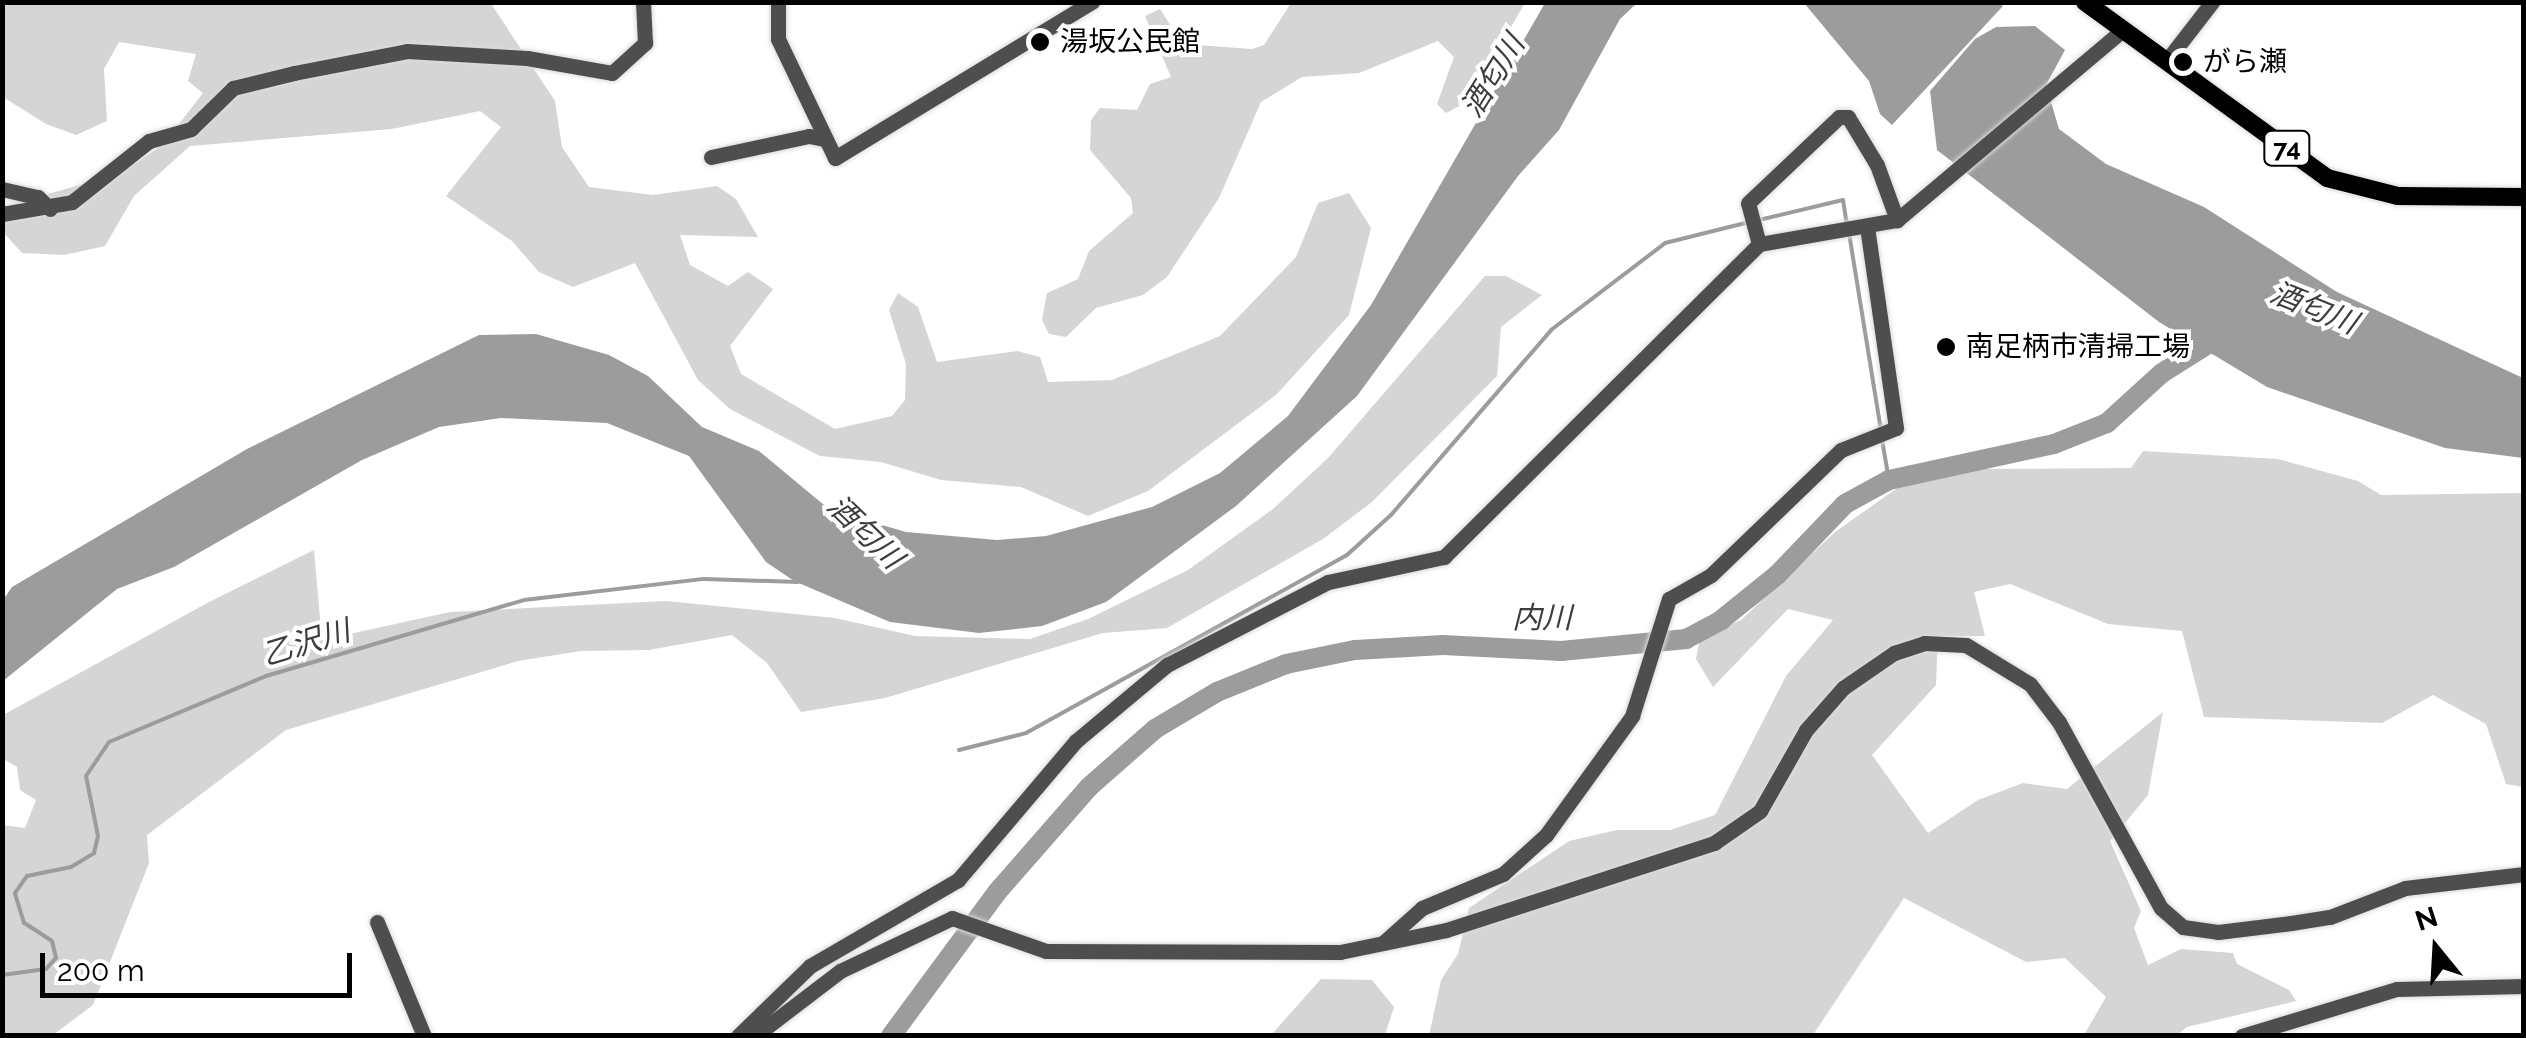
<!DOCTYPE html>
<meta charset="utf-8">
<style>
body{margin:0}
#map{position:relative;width:2526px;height:1038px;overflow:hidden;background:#fff;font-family:Raleway,"Noto Sans JP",sans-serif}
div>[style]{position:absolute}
.green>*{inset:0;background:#d5d5d5}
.water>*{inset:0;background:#9c9c9c}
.stream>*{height:4px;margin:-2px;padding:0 2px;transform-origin:2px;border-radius:2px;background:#9c9c9c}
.river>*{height:20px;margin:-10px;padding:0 10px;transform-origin:10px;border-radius:10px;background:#9c9c9c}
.roads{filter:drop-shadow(0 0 2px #dbdbdb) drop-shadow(0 0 2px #dbdbdb)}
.minor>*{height:15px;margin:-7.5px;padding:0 7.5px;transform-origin:7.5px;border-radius:7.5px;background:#4e4e4e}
.major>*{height:18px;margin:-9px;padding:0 9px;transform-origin:9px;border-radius:9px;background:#000}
.dots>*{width:28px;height:28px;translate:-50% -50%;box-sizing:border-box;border:5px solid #fff;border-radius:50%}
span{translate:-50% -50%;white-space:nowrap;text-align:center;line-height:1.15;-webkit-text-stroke:8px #fff;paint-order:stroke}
.shield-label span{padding:2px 8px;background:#fff;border:2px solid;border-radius:8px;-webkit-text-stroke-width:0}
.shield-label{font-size:25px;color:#000;font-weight:700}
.poi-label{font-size:28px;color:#000}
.left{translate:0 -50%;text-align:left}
.water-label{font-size:30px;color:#3d3d3d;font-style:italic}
.frame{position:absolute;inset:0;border:5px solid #000;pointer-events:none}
.north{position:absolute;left:2386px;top:898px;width:100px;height:100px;-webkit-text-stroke:8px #fff;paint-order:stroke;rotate:342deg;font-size:28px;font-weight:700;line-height:40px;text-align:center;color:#000}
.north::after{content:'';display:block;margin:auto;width:35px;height:45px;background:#000;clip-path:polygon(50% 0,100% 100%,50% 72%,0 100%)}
.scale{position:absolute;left:40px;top:953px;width:312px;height:45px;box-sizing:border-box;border:5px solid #000;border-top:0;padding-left:12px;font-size:30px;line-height:35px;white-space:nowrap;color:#000;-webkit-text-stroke:8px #fff;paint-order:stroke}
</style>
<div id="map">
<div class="green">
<i style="clip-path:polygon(3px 3px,492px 5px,555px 101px,562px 147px,589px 187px,653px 195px,717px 186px,736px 199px,758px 237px,680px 235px,690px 265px,728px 286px,748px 272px,773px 289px,730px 346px,741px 374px,835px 429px,892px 416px,905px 400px,906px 364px,889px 310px,898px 293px,918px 307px,937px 362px,1017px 351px,1040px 357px,1048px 382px,1112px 380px,1220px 336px,1296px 257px,1318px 203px,1349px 193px,1371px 228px,1349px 315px,1276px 395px,1148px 491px,1088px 516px,1021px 487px,941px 480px,881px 462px,820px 456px,730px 409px,698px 380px,635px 263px,573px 287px,539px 272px,512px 241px,446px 196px,501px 127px,480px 111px,392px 129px,190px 146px,134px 196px,105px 246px,64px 255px,22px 253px,3px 232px,3px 207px,121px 173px,163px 145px,203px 93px,188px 81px,196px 54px,119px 42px,104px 69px,107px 121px,76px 135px,46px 124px,3px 97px)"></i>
<i style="clip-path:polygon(1291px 3px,1525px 3px,1467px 102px,1446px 113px,1437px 104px,1454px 57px,1438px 41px,1359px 73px,1302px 77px,1261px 102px,1219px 198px,1167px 277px,1143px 295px,1096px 308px,1066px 337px,1049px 334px,1042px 320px,1047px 293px,1078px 279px,1089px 251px,1133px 213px,1131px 198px,1090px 150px,1091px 120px,1100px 108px,1137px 110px,1150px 84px,1171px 77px,1145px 16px,1160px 9px,1178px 37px,1197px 45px,1252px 49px,1264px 45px)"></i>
<i style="clip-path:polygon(1485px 276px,1506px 276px,1542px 295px,1501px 327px,1497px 376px,1372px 502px,1323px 539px,1167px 628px,1103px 633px,885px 698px,801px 712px,767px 663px,732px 635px,649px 650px,581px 651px,518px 661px,286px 730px,147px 835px,149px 863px,93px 1005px,53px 1035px,3px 1035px,3px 825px,25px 828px,36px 800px,20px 790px,17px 767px,3px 759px,3px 715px,209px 602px,314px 550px,322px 640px,450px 612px,666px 601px,835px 618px,915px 636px,1030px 639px,1088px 619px,1188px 570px,1273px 509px,1328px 458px)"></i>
<i style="clip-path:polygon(2143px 451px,2278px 459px,2358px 481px,2381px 495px,2523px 493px,2523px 787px,2506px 784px,2486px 724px,2433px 695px,2382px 723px,2204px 717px,2182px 631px,2108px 624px,2010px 584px,1974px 592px,1985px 636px,1938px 636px,1936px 685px,1872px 755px,1928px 833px,1978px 800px,2023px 783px,2067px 789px,2163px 712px,2148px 795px,2110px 841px,2141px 911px,2134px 928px,2148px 965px,2181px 949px,2233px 953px,2237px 964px,2289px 990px,2296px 1001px,2187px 1027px,2177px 1035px,2084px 1035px,2106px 997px,2065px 958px,2026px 962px,1904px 898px,1813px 1035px,1429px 1036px,1441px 980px,1458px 954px,1469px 908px,1569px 841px,1617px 830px,1670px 830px,1715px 815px,1786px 676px,1833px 620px,1788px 609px,1713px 687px,1696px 659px,1700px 638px,1741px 620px,1835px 532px,1900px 486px,1981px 469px,2131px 468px)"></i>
<i style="clip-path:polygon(1321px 979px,1372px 980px,1394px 1007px,1385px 1035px,1271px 1035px)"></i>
</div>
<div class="water">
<i style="clip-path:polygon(1994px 2px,2003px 6px,1892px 125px,1880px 114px,1869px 81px,1804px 3px)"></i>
<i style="clip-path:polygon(1545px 3px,1637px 3px,1620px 19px,1559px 130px,1518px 176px,1357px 396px,1236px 506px,1106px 602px,1042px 626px,979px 633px,890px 622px,794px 581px,766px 562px,689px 456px,607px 423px,501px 418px,439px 427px,362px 460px,174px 567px,117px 589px,3px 681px,3px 600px,12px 587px,247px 449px,479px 335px,536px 334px,609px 355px,648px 376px,702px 427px,759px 451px,830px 510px,906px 532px,997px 540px,1046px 536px,1152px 507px,1220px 473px,1288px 416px,1371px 305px)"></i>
<i style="clip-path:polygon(2035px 26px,2065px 50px,2046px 85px,2059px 129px,2106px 164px,2204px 207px,2337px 292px,2523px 378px,2523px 458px,2445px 448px,2267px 387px,2159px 322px,1937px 150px,1930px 91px,1975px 39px,1996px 27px)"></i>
</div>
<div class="stream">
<i style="left:1759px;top:220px;width:86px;rotate:-13.4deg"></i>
<i style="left:1843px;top:200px;width:24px;rotate:81deg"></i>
<i style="left:1849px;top:233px;width:201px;rotate:80.8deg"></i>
<i style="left:1882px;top:440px;width:41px;rotate:80.1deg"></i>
<i style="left:959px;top:750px;width:69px;rotate:-14.2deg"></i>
<i style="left:1026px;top:733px;width:367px;rotate:-29deg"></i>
<i style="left:1347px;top:555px;width:59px;rotate:-42.3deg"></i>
<i style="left:1391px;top:515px;width:245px;rotate:-49.1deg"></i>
<i style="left:1551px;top:330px;width:143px;rotate:-37.3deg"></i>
<i style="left:1665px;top:243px;width:87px;rotate:-14deg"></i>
<i style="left:2px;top:975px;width:44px;rotate:-7.8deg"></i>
<i style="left:46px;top:969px;width:15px;rotate:-48deg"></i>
<i style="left:56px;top:958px;width:17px;rotate:-103deg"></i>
<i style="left:52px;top:941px;width:33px;rotate:-147deg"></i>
<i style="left:24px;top:923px;width:31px;rotate:-107deg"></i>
<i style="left:15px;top:893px;width:21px;rotate:-55deg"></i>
<i style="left:27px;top:876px;width:45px;rotate:-11.6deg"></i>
<i style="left:71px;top:867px;width:27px;rotate:-31deg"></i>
<i style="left:94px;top:853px;width:17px;rotate:-77deg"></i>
<i style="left:98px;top:836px;width:61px;rotate:-101.3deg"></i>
<i style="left:86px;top:776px;width:41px;rotate:-55.9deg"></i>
<i style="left:109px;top:742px;width:170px;rotate:-22.8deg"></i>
<i style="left:266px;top:676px;width:269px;rotate:-16.4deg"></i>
<i style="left:524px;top:600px;width:181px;rotate:-6.7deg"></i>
<i style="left:704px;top:579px;width:94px;rotate:1.8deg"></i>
</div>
<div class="river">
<i style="left:891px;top:1036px;width:180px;rotate:-53.6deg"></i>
<i style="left:998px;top:891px;width:138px;rotate:-48.8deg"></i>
<i style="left:1089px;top:787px;width:88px;rotate:-41.3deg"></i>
<i style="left:1155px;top:729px;width:72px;rotate:-30.8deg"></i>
<i style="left:1217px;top:692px;width:74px;rotate:-22.1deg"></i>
<i style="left:1286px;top:664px;width:70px;rotate:-11.5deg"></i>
<i style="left:1355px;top:650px;width:88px;rotate:-3.3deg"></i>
<i style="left:1443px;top:645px;width:118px;rotate:2.9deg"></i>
<i style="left:1561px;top:651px;width:126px;rotate:-5.5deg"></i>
<i style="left:1686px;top:639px;width:40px;rotate:-28deg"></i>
<i style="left:1721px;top:620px;width:72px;rotate:-38.8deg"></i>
<i style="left:1777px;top:575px;width:98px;rotate:-46.2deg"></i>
<i style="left:1845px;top:504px;width:50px;rotate:-28.6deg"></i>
<i style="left:1889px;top:480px;width:169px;rotate:-12.3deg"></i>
<i style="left:2054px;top:444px;width:57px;rotate:-21.6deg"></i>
<i style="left:2107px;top:423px;width:74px;rotate:-42.3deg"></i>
<i style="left:2162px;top:373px;width:73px;rotate:-32.2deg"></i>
</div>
<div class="roads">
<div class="minor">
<i style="left:778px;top:2px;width:37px;rotate:90deg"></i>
<i style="left:778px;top:39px;width:132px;rotate:64.4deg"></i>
<i style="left:835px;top:158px;width:301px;rotate:-31.3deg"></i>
<i style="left:2168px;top:59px;width:72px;rotate:-52.3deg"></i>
<i style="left:711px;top:157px;width:100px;rotate:-12.1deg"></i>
<i style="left:809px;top:136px;width:15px;rotate:11deg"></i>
<i style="left:2px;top:189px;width:37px;rotate:13deg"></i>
<i style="left:38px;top:197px;width:17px;rotate:45deg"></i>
<i style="left:2px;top:214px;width:71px;rotate:-9.7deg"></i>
<i style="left:72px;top:202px;width:98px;rotate:-38.4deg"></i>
<i style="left:149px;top:141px;width:44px;rotate:-15.9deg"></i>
<i style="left:191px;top:129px;width:59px;rotate:-44.3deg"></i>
<i style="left:233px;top:88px;width:63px;rotate:-13.8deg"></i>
<i style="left:294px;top:73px;width:115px;rotate:-11deg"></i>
<i style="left:407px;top:51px;width:120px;rotate:3.3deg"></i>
<i style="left:527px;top:58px;width:86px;rotate:10deg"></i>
<i style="left:612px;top:73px;width:45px;rotate:-42.3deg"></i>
<i style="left:645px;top:43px;width:41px;rotate:-92.8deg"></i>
<i style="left:1759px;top:244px;width:42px;rotate:-105deg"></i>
<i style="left:1748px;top:203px;width:125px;rotate:-43.4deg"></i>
<i style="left:1839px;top:117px;width:9px"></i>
<i style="left:1848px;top:117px;width:56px;rotate:58.9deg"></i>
<i style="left:1877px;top:165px;width:59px;rotate:70deg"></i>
<i style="left:377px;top:922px;width:123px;rotate:67.6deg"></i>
<i style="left:1384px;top:942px;width:51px;rotate:-41.8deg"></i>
<i style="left:1422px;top:908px;width:88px;rotate:-22.8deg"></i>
<i style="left:1503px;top:874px;width:58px;rotate:-42.2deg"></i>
<i style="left:1546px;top:835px;width:147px;rotate:-54.1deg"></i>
<i style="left:1632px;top:716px;width:123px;rotate:-72.5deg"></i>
<i style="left:1669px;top:599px;width:48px;rotate:-29.7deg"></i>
<i style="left:1711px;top:575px;width:180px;rotate:-43.9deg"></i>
<i style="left:1841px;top:450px;width:59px;rotate:-21.8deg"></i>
<i style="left:1896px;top:428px;width:203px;rotate:-98.2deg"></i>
<i style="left:738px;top:1036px;width:100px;rotate:-44.2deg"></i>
<i style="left:810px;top:966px;width:171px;rotate:-30.2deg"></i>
<i style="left:958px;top:880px;width:182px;rotate:-49.7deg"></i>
<i style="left:1076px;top:741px;width:119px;rotate:-39.9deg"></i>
<i style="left:1167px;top:665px;width:181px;rotate:-27.3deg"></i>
<i style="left:1328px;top:582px;width:119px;rotate:-12.2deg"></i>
<i style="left:1444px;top:557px;width:444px;rotate:-44.8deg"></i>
<i style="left:1759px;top:244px;width:140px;rotate:-9.9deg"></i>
<i style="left:1897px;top:220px;width:295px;rotate:-40.1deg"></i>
<i style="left:755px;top:1036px;width:107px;rotate:-37.4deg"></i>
<i style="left:840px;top:971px;width:124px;rotate:-25.3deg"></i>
<i style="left:952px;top:918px;width:100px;rotate:19.3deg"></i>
<i style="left:1046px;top:951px;width:294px;rotate:0.2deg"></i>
<i style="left:1340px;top:952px;width:108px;rotate:-11.7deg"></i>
<i style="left:1446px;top:930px;width:282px;rotate:-18deg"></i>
<i style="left:1714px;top:843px;width:56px;rotate:-34.8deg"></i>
<i style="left:1760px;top:811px;width:93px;rotate:-60.4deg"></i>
<i style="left:1806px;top:730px;width:56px;rotate:-48.6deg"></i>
<i style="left:1843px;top:688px;width:62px;rotate:-34.5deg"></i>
<i style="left:1894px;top:653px;width:32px;rotate:-18deg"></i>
<i style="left:1924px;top:643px;width:42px;rotate:2.7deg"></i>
<i style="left:1966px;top:645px;width:75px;rotate:31.4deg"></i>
<i style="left:2030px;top:684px;width:48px;rotate:52.7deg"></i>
<i style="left:2059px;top:722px;width:212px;rotate:61.3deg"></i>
<i style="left:2161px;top:908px;width:29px;rotate:41deg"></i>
<i style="left:2183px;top:927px;width:35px;rotate:8deg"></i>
<i style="left:2218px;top:932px;width:74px;rotate:-7deg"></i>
<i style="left:2291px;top:923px;width:39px;rotate:-9deg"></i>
<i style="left:2330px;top:917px;width:80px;rotate:-21.1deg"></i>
<i style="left:2405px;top:888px;width:120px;rotate:-6.7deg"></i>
<i style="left:2242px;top:1036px;width:162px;rotate:-16.9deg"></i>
<i style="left:2397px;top:989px;width:127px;rotate:-1.4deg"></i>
</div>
<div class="major">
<i style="left:2085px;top:2px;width:299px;rotate:36deg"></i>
<i style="left:2327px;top:178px;width:73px;rotate:14.2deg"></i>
<i style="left:2398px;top:196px;width:126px;rotate:0.5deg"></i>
</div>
</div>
<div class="dots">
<i style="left:1040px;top:42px;background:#000"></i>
<i style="left:2183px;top:62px;background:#000"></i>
<i style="left:1946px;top:347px;background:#000"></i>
</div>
<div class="shield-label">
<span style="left:2287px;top:148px">74</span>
</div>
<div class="poi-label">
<span class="left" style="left:1060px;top:42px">湯坂公民館</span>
<span class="left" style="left:2203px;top:62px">がら瀬</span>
<span class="left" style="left:1966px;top:347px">南足柄市清掃工場</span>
</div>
<div class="water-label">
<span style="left:1493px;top:76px;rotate:-58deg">酒匂川</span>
<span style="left:2314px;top:308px;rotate:22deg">酒匂川</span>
<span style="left:865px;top:532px;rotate:44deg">酒匂川</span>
<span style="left:1542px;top:618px">内川</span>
<span style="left:306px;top:643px;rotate:-17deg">乙沢川</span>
</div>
<div class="frame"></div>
<div class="north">N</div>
<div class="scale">200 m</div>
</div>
